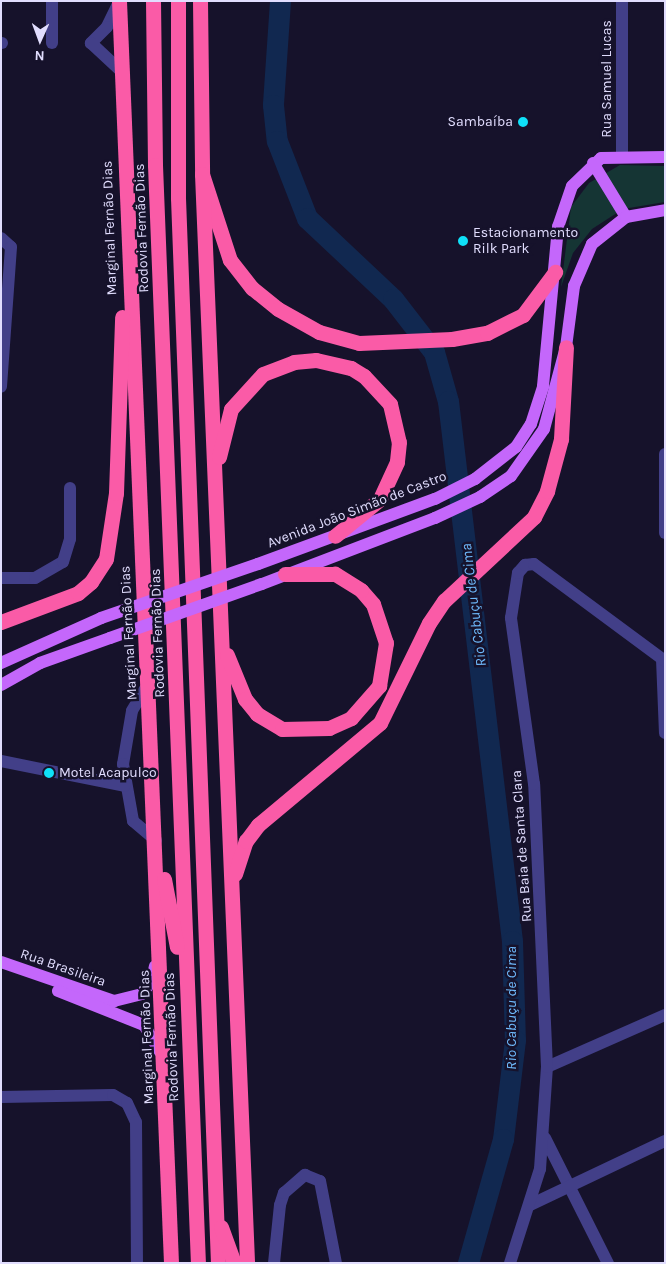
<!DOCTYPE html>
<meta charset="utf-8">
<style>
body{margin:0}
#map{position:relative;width:666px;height:1264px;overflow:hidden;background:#16122b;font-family:Karla,sans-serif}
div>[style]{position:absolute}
.green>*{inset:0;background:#153534}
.river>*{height:21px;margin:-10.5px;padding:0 10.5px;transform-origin:10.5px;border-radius:10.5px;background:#112850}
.minor>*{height:12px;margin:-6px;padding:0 6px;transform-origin:6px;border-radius:6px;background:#423f88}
.major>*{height:12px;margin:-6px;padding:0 6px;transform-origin:6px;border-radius:6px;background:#c467fb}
.highway>*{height:15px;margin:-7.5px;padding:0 7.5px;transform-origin:7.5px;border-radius:7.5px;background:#fa5ba7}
.major-bridge>*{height:12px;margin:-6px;padding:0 6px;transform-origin:6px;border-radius:6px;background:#c467fb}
.dots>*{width:14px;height:14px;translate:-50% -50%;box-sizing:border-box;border:2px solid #16122b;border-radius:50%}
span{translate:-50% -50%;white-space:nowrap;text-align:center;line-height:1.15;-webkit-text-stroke:5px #16122b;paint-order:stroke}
.street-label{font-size:14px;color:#e1ddfe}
.poi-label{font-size:14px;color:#e1ddfe}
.right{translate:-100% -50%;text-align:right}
.left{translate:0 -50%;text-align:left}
.water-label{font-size:15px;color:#6eb9fb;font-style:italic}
.frame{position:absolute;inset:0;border:2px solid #e1ddfe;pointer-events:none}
.north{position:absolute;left:15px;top:15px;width:50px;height:50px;-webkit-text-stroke:4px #16122b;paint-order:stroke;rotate:182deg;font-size:14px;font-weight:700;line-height:20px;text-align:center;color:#e1ddfe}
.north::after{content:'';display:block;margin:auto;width:18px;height:22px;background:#e1ddfe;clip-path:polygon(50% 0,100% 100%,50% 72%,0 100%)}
</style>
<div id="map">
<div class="green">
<i style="clip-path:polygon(620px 165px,665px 166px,665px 202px,623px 209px,592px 229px,573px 253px,561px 287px,571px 207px,589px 183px)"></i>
</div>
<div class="river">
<i style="left:280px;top:1px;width:104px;rotate:93.9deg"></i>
<i style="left:273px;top:105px;width:36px;rotate:84deg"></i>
<i style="left:277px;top:141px;width:83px;rotate:68.7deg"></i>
<i style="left:307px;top:218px;width:118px;rotate:43.3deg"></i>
<i style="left:393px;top:299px;width:67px;rotate:52.3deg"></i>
<i style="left:434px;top:352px;width:51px;rotate:74.1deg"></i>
<i style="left:448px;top:401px;width:544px;rotate:83.24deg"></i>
<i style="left:512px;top:941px;width:99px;rotate:88.3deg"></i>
<i style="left:515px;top:1040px;width:100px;rotate:96.9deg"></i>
<i style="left:503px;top:1139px;width:129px;rotate:105.8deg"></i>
</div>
<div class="minor">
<i style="left:52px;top:1px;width:42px;rotate:90deg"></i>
<i style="left:119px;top:2px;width:28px;rotate:116deg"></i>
<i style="left:107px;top:27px;width:23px;rotate:135deg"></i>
<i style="left:91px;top:43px;width:42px;rotate:43.1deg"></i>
<i style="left:1px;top:43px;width:1px"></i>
<i style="left:622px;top:156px;width:155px;rotate:-90deg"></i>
<i style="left:1px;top:238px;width:13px;rotate:42deg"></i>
<i style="left:11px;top:247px;width:140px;rotate:94.1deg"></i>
<i style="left:665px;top:454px;width:79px;rotate:90deg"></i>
<i style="left:1px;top:578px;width:34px"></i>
<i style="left:35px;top:578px;width:32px;rotate:-30deg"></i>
<i style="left:63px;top:562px;width:24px;rotate:-73deg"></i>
<i style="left:70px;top:539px;width:51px;rotate:-90deg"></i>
<i style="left:662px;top:659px;width:74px;rotate:87.7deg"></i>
<i style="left:148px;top:684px;width:31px;rotate:121deg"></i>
<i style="left:132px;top:711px;width:54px;rotate:99.6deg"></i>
<i style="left:123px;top:764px;width:58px;rotate:80deg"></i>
<i style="left:133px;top:821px;width:30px;rotate:40deg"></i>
<i style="left:1px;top:761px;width:126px;rotate:11.4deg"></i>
<i style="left:547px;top:1067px;width:129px;rotate:-23.8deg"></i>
<i style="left:1px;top:1097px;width:112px;rotate:-1deg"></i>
<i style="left:113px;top:1095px;width:16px;rotate:30deg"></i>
<i style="left:127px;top:1103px;width:21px;rotate:65deg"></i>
<i style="left:136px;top:1122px;width:141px;rotate:89.6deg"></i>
<i style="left:545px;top:1138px;width:140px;rotate:63.3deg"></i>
<i style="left:530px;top:1205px;width:149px;rotate:-25.4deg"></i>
<i style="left:274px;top:1263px;width:58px;rotate:-84.1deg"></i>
<i style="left:280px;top:1205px;width:13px;rotate:-72deg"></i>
<i style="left:284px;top:1193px;width:28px;rotate:-41deg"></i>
<i style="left:305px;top:1175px;width:16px;rotate:22deg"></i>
<i style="left:320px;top:1181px;width:84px;rotate:79deg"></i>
<i style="left:510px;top:1263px;width:99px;rotate:-72.3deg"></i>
<i style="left:540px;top:1169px;width:102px;rotate:-86.1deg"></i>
<i style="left:547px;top:1067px;width:283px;rotate:-92.6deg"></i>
<i style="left:534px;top:784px;width:168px;rotate:-97.9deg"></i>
<i style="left:511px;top:618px;width:46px;rotate:-81.2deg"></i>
<i style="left:518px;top:573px;width:11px;rotate:-49deg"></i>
<i style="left:525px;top:565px;width:9px;rotate:-6deg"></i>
<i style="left:534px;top:564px;width:163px;rotate:36.5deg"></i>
</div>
<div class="major">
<i style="left:593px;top:163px;width:63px;rotate:58.6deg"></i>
<i style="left:258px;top:564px;width:189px;rotate:-20.2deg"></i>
<i style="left:435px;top:499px;width:45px;rotate:-26.6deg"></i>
<i style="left:475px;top:479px;width:52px;rotate:-38deg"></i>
<i style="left:516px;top:447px;width:27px;rotate:-57deg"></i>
<i style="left:531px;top:424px;width:40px;rotate:-72deg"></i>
<i style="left:543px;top:386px;width:160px;rotate:-84.6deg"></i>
<i style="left:558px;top:227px;width:43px;rotate:-71.1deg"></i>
<i style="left:572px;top:186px;width:40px;rotate:-44deg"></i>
<i style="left:601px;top:158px;width:64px;rotate:-0.9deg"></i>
<i style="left:262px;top:584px;width:185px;rotate:-20.9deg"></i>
<i style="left:435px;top:518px;width:50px;rotate:-25deg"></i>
<i style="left:480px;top:497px;width:37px;rotate:-34deg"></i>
<i style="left:511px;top:476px;width:57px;rotate:-54.9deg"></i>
<i style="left:544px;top:429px;width:85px;rotate:-75deg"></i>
<i style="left:566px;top:347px;width:62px;rotate:-82.5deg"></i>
<i style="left:574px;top:286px;width:46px;rotate:-66.8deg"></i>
<i style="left:592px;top:244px;width:43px;rotate:-38.5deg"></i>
<i style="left:626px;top:217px;width:40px;rotate:-10deg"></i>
<i style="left:1px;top:663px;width:110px;rotate:-24.2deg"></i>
<i style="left:1px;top:685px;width:45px;rotate:-29.4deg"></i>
<i style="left:40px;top:663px;width:74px;rotate:-19.7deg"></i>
<i style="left:1px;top:962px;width:120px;rotate:19deg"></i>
<i style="left:114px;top:1001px;width:29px;rotate:-14deg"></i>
<i style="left:142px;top:994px;width:17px;rotate:-54deg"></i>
<i style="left:152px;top:980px;width:14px;rotate:-78deg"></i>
<i style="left:58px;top:991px;width:92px;rotate:21.6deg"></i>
<i style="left:144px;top:1025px;width:31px;rotate:59deg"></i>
</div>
<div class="highway">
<i style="left:119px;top:1px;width:1263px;rotate:87.64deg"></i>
<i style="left:153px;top:1px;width:164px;rotate:89.3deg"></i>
<i style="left:155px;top:165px;width:1099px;rotate:87.76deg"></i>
<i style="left:178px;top:1px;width:197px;rotate:90deg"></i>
<i style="left:178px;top:198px;width:1066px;rotate:87.85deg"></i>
<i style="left:200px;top:1px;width:173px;rotate:89.3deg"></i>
<i style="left:202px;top:174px;width:90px;rotate:72deg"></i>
<i style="left:230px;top:260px;width:36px;rotate:52deg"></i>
<i style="left:252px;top:288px;width:33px;rotate:39deg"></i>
<i style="left:278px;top:309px;width:47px;rotate:29.3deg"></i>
<i style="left:319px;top:332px;width:41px;rotate:15.4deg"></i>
<i style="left:359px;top:343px;width:93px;rotate:-2.5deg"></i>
<i style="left:452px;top:339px;width:36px;rotate:-10deg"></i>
<i style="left:487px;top:333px;width:40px;rotate:-26.6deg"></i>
<i style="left:523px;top:315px;width:54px;rotate:-53.3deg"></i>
<i style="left:202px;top:174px;width:1090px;rotate:87.63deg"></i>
<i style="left:219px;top:457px;width:49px;rotate:-76deg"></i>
<i style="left:231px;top:409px;width:47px;rotate:-47.6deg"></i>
<i style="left:263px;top:374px;width:33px;rotate:-21deg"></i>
<i style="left:294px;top:362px;width:22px;rotate:-5deg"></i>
<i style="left:316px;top:360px;width:36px;rotate:13deg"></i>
<i style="left:351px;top:368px;width:15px;rotate:32deg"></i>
<i style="left:364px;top:376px;width:38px;rotate:47deg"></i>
<i style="left:390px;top:404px;width:39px;rotate:77deg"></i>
<i style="left:399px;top:442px;width:20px;rotate:96deg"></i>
<i style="left:397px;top:462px;width:41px;rotate:114.7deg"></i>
<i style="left:380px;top:499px;width:58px;rotate:140.6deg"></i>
<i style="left:1px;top:622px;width:82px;rotate:-20.6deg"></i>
<i style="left:78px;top:593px;width:17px;rotate:-40deg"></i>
<i style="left:91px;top:582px;width:27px;rotate:-57deg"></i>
<i style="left:106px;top:559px;width:67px;rotate:-81.4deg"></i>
<i style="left:116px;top:493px;width:176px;rotate:-88deg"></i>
<i style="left:227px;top:655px;width:48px;rotate:67.8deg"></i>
<i style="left:245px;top:699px;width:19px;rotate:51deg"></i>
<i style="left:257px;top:714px;width:29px;rotate:31deg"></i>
<i style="left:282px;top:729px;width:47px;rotate:-1.2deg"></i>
<i style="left:329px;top:728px;width:24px;rotate:-24deg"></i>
<i style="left:351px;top:718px;width:43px;rotate:-48.8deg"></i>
<i style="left:379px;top:686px;width:44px;rotate:-80.8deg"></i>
<i style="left:386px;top:643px;width:41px;rotate:-108.4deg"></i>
<i style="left:373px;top:604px;width:18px;rotate:-131deg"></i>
<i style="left:361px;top:590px;width:31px;rotate:-148deg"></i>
<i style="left:335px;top:574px;width:50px;rotate:180deg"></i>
<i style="left:235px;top:874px;width:35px;rotate:-72deg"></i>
<i style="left:246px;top:841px;width:20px;rotate:-53deg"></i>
<i style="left:258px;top:825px;width:159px;rotate:-39.9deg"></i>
<i style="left:380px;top:723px;width:111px;rotate:-63.9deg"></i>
<i style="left:429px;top:623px;width:27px;rotate:-56deg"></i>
<i style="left:444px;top:601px;width:123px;rotate:-43deg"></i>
<i style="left:534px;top:517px;width:29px;rotate:-63deg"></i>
<i style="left:547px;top:491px;width:54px;rotate:-74.9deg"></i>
<i style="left:561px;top:439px;width:92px;rotate:-86.9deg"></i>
<i style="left:164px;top:879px;width:69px;rotate:79.2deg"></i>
<i style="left:221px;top:1227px;width:38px;rotate:70deg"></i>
</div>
<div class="major-bridge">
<i style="left:101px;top:618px;width:166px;rotate:-19deg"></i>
<i style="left:110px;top:638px;width:161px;rotate:-19.6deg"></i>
</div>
<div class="dots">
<i style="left:523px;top:122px;background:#0fe0f8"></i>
<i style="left:463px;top:241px;background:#0fe0f8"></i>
<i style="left:49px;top:773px;background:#0fe0f8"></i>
</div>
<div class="street-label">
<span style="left:607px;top:79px;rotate:-90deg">Rua Samuel Lucas</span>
<span style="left:110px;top:228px;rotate:-92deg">Marginal Fernão Dias</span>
<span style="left:142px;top:228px;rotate:-92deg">Rodovia Fernão Dias</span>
<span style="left:357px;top:510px;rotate:-21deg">Avenida João Simão de Castro</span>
<span style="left:129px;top:633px;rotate:-93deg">Marginal Fernão Dias</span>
<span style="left:158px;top:633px;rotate:-92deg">Rodovia Fernão Dias</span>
<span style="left:522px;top:846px;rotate:-94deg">Rua Baia de Santa Clara</span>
<span style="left:63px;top:968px;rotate:19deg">Rua Brasileira</span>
<span style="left:147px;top:1037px;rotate:-92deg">Marginal Fernão Dias</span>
<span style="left:172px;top:1037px;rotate:-92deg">Rodovia Fernão Dias</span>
</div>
<div class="poi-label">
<span class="right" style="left:513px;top:122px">Sambaíba</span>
<span class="left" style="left:473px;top:241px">Estacionamento<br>Rilk Park</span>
<span class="left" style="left:59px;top:773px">Motel Acapulco</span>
</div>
<div class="water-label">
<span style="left:474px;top:605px;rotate:-97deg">Rio Cabuçu de Cima</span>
<span style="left:512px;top:1008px;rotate:-90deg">Rio Cabuçu de Cima</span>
</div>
<div class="frame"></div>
<div class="north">N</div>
</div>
